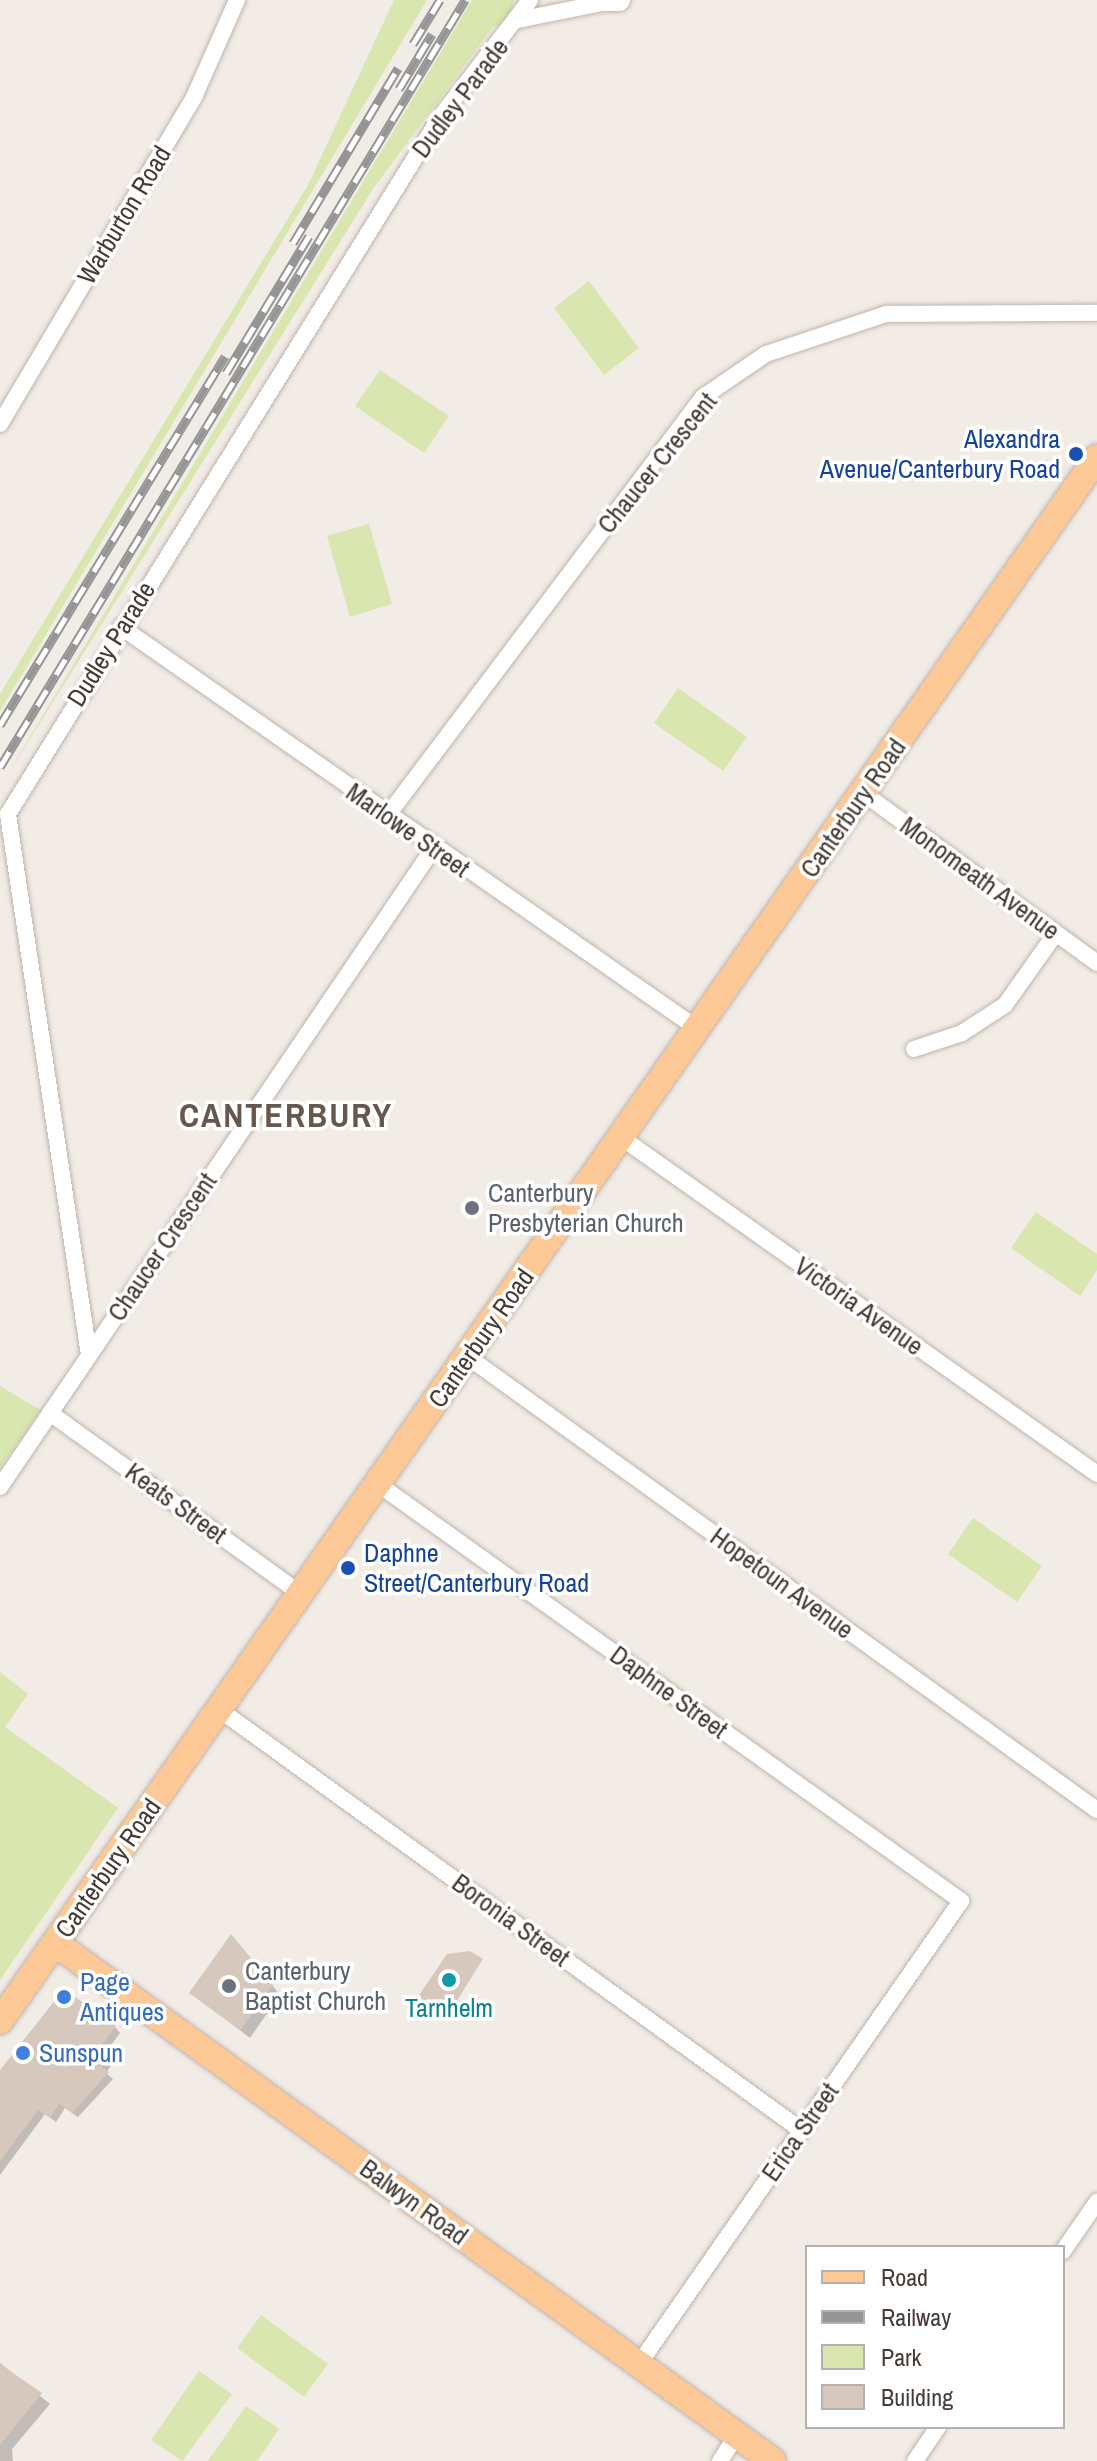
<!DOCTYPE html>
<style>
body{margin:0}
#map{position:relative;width:1097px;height:2461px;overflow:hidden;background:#f2ece6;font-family:"Archivo Narrow",sans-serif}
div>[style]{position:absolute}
.green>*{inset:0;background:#d9e6af}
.shadow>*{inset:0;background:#0003}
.building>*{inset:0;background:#d7c8be}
.roads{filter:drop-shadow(0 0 2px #c0b4ac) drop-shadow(0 0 2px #c0b4ac)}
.minor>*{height:16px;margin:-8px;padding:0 8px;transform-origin:8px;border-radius:8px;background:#fff}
.tertiary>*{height:22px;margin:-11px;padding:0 11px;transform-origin:11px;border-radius:11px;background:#fff}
.primary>*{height:26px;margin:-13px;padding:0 13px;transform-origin:13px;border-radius:13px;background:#fbc896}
.rail>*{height:9px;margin-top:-4.5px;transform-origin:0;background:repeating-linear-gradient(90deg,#fff 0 18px,#959595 0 36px);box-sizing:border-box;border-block:2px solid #959595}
.dots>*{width:22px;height:22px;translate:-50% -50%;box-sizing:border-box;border:4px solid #fff;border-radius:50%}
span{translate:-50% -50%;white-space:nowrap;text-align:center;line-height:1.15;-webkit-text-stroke:7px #fff;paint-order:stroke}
.street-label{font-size:26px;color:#453b35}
.transit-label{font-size:26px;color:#164399}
.right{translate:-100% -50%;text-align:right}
.left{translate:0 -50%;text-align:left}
.worship-label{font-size:26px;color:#5b616d}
.shop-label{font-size:26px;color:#366cbe}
.culture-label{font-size:26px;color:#0d838f}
.district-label{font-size:34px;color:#67574d;font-weight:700;letter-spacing:2px}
.legend{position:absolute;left:805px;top:2245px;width:260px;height:184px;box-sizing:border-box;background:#fff;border:2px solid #b5b1ae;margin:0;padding:10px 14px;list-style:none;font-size:24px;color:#453b35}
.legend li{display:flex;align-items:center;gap:16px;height:40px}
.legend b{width:40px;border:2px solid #b5b1ae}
</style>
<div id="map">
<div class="green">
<i style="clip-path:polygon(394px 0,427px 0,0 711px,0 694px,307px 187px)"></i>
<i style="clip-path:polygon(472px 0,514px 0,508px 22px,493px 27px,373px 189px,0 787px)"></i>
<i style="clip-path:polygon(589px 281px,639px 348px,604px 375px,554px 308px)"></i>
<i style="clip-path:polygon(380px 370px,449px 416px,424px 453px,355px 406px)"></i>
<i style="clip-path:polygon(369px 524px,392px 604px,350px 617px,327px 536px)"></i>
<i style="clip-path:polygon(678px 688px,747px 737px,723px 771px,654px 723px)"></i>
<i style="clip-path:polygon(1036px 1212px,1097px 1254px,1097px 1270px,1080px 1296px,1011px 1248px)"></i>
<i style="clip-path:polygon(0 1386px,41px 1410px,0 1468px)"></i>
<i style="clip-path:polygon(973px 1518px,1042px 1566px,1017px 1602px,948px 1554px)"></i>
<i style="clip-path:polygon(0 1672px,28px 1694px,5px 1727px,118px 1808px,0 1980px)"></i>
<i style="clip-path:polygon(261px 2315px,328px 2364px,304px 2397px,237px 2348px)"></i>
<i style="clip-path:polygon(199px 2371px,232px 2394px,182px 2461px,151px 2440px)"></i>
<i style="clip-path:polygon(246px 2406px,279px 2429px,257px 2461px,208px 2461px)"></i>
</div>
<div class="shadow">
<i style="clip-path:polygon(232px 1937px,280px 1995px,250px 2038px,191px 1993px)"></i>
<i style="clip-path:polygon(481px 1961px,450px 2012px,421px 1999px)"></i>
<i style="clip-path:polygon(115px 2027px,120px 2033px,106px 2052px,115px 2060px,106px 2073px,113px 2079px,78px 2117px,65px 2108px,56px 2122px,45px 2114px,0 2175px,0 2080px)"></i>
<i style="clip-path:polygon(0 2363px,50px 2404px,12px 2449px,13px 2461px,0 2461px)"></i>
</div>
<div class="building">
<i style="clip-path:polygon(231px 1934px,273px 1985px,240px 2030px,189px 1993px)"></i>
<i style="clip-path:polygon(470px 1951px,483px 1959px,451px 2009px,417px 1998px,447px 1954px)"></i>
<i style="clip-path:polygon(64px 1989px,116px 2026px,101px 2046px,111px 2053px,101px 2067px,109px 2072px,72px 2113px,59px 2104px,50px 2118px,38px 2110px,0 2161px,0 2070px)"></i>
<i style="clip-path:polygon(0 2364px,42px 2393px,0 2445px)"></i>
</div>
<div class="roads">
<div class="minor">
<i style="left:518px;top:20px;width:91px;rotate:-11.4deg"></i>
<i style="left:0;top:424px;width:382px;rotate:-59.3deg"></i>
<i style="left:195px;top:95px;width:104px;rotate:-66.1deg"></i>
<i style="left:121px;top:627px;width:703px;rotate:34.87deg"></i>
<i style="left:863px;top:793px;width:289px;rotate:36deg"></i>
<i style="left:387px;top:816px;width:525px;rotate:-52.98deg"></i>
<i style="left:703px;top:397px;width:76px;rotate:-34.3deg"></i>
<i style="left:766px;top:354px;width:126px;rotate:-18.4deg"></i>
<i style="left:886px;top:314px;width:211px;rotate:-0.3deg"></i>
<i style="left:914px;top:1049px;width:51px;rotate:-18.4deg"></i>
<i style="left:962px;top:1033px;width:51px;rotate:-33.1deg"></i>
<i style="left:1005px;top:1005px;width:88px;rotate:-54.7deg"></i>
<i style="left:622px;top:1138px;width:582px;rotate:35.27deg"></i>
<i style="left:89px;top:1355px;width:547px;rotate:-98.52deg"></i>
<i style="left:8px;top:814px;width:821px;rotate:-58.19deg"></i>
<i style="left:441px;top:116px;width:146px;rotate:-52.5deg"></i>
<i style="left:468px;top:1357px;width:775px;rotate:35.76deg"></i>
<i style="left:50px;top:1413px;width:309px;rotate:35.8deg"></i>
<i style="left:378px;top:1484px;width:717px;rotate:35.57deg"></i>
<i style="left:961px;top:1901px;width:564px;rotate:124.82deg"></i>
<i style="left:0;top:1487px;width:771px;rotate:-55.84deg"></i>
<i style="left:220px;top:1710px;width:717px;rotate:35.86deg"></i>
<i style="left:1063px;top:2251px;width:60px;rotate:-55.2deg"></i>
<i style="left:720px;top:2461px;width:31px;rotate:-57deg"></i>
<i style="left:915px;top:2461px;width:41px;rotate:-55.9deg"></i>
</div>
<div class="tertiary">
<i style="left:600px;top:0;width:19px"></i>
</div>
<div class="primary">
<i style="left:55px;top:1943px;width:885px;rotate:35.81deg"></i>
<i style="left:0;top:2021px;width:1910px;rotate:-54.94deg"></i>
</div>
</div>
<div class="rail">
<i style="left:413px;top:44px;width:52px;rotate:-58.5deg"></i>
<i style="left:399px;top:89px;width:64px;rotate:-59deg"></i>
<i style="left:293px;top:243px;width:204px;rotate:-59deg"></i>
<i style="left:226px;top:373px;width:160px;rotate:-58.8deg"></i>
<i style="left:0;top:725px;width:432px;rotate:-58.6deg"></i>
<i style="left:0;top:767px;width:897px;rotate:-58.77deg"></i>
</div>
<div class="dots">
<i style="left:1076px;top:454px;background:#1a4fb4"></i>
<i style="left:472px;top:1208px;background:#6b7280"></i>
<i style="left:348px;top:1568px;background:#1a4fb4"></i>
<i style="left:449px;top:1980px;background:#0f9aa8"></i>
<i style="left:229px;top:1986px;background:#6b7280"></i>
<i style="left:64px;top:1997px;background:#3f7fe0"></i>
<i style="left:23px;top:2053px;background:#3f7fe0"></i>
</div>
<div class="street-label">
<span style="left:460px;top:98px;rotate:-53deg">Dudley Parade</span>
<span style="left:124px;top:215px;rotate:-59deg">Warburton Road</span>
<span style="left:657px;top:463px;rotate:-51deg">Chaucer Crescent</span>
<span style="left:111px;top:644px;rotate:-58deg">Dudley Parade</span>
<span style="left:853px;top:808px;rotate:-55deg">Canterbury Road</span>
<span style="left:408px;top:830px;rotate:35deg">Marlowe Street</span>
<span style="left:980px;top:878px;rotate:36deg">Monomeath Avenue</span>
<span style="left:162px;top:1247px;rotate:-56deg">Chaucer Crescent</span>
<span style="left:859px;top:1306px;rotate:35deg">Victoria Avenue</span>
<span style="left:481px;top:1338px;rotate:-55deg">Canterbury Road</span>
<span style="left:176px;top:1503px;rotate:36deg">Keats Street</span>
<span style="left:782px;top:1583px;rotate:36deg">Hopetoun Avenue</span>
<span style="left:669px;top:1692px;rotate:36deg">Daphne Street</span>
<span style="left:108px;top:1868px;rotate:-55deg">Canterbury Road</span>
<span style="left:511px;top:1920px;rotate:36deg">Boronia Street</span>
<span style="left:800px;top:2132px;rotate:-55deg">Erica Street</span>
<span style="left:414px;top:2202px;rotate:36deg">Balwyn Road</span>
</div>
<div class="transit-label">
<span class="right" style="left:1060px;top:454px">Alexandra<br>Avenue/Canterbury Road</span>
<span class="left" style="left:364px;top:1568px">Daphne<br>Street/Canterbury Road</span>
</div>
<div class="worship-label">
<span class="left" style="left:488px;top:1208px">Canterbury<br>Presbyterian Church</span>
<span class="left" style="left:245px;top:1986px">Canterbury<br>Baptist Church</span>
</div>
<div class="shop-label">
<span class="left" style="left:80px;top:1997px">Page<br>Antiques</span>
<span class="left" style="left:39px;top:2053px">Sunspun</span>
</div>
<div class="culture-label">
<span style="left:449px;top:2008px">Tarnhelm</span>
</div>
<div class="district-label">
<span style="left:286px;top:1116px">CANTERBURY</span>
</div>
<ul class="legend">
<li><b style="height:10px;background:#fbc896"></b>Road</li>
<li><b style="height:10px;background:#959595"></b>Railway</li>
<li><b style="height:22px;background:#d9e6af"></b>Park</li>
<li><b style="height:22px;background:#d7c8be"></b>Building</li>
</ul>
</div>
